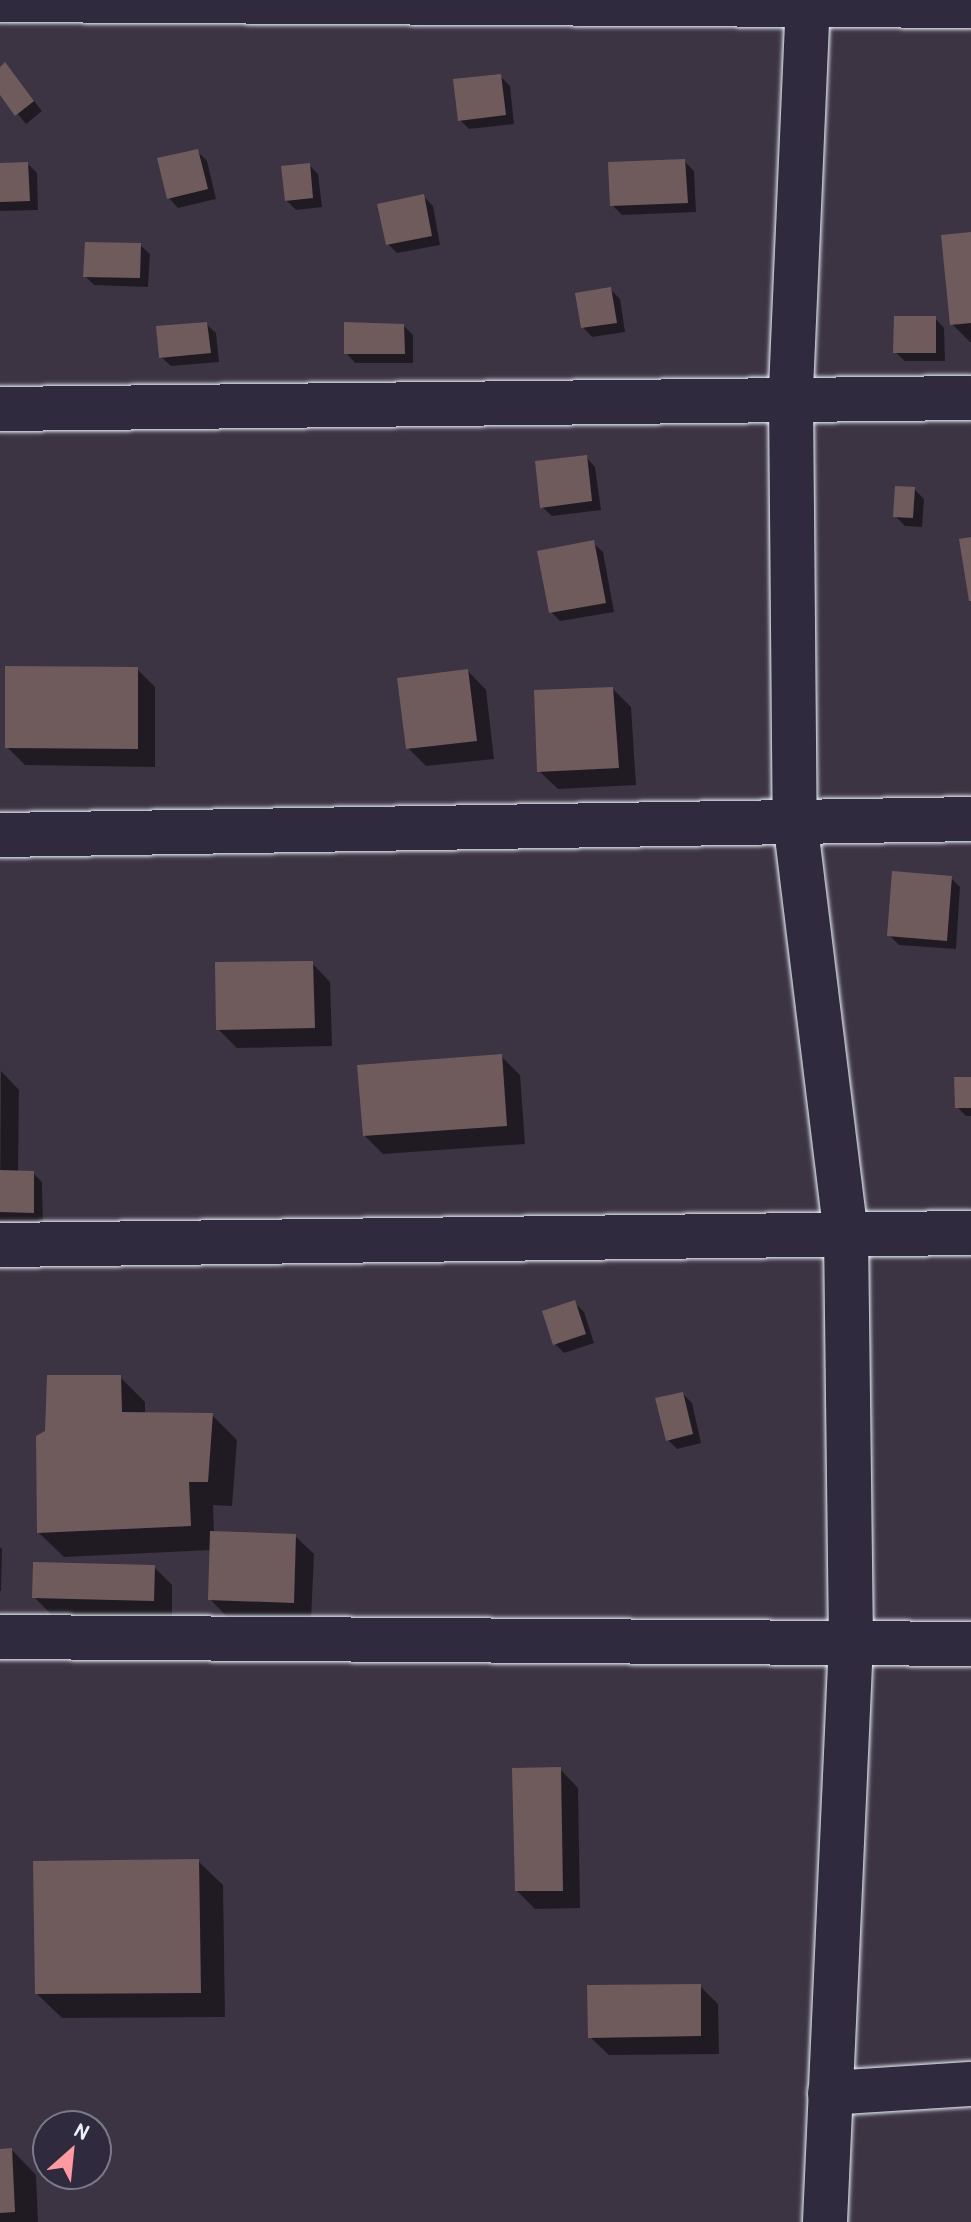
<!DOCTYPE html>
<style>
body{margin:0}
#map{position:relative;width:971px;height:2222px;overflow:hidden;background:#3c3443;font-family:"Patrick Hand",sans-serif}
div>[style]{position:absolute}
.shadow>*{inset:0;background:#0007}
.building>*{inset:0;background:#6f5b5c}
.roads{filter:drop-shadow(0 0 2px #e8f1f8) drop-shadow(0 0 2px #e8f1f8)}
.minor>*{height:44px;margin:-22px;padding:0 22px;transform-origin:22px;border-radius:22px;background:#2f2a3d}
.tertiary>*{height:44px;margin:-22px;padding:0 22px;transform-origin:22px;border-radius:22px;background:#2f2a3d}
span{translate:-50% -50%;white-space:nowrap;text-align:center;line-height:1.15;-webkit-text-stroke:7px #2f2a3d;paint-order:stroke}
.north{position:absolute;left:32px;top:2110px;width:80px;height:80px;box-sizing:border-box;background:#2f2a3d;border:2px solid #797a88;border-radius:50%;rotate:27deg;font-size:22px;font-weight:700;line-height:32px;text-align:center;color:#e8f1f8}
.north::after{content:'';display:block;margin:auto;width:28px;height:36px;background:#ff9aa2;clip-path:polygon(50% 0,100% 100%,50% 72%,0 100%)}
</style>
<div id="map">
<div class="shadow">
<i style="clip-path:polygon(5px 65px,42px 111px,26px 124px,0 92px,0 69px)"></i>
<i style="clip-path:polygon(500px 76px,510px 86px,514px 124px,469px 129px,460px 120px)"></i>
<i style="clip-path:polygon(197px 151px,207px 161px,216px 199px,178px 208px,169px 198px)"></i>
<i style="clip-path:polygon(684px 161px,694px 171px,696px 212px,622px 215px,612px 205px)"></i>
<i style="clip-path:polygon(28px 164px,37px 173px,38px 210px,0 211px,0 165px)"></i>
<i style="clip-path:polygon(309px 165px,318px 174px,322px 207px,296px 210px,286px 200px)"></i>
<i style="clip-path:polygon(423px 196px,433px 206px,440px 245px,397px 253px,388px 244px)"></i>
<i style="clip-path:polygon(971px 234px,971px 342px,970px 342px,952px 324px)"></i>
<i style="clip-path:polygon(140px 245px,150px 254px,148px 287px,94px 285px,85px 276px)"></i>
<i style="clip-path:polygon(610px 289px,620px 299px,625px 332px,592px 337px,583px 327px)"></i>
<i style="clip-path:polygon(935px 318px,944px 328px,945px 361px,905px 361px,895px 352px)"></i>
<i style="clip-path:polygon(206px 324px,216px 333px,219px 362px,171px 366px,161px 357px)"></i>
<i style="clip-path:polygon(404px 326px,413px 335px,413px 363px,355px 363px,346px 353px)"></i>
<i style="clip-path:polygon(586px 457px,595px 467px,601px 510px,552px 516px,542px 507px)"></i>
<i style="clip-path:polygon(914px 489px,924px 499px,922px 527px,905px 526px,895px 516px)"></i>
<i style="clip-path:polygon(593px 543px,603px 552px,614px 612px,560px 621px,551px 612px)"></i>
<i style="clip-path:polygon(137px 669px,155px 687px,155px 767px,25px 765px,7px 747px)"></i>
<i style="clip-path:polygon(468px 671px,486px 690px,494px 759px,426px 766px,408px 748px)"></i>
<i style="clip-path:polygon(613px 689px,631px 707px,636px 785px,558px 789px,539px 771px)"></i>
<i style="clip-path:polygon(951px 878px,960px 887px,956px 949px,899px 945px,889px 935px)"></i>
<i style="clip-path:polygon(312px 963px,330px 982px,332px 1046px,237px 1048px,218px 1029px)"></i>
<i style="clip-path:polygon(501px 1056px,520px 1075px,525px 1144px,383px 1154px,365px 1136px)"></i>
<i style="clip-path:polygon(1px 1071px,19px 1090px,18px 1173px,33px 1173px,42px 1182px,43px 1221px,0 1221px)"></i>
<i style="clip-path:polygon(971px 1079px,971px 1116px,966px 1116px,957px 1107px)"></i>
<i style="clip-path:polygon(574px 1302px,584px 1312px,594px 1343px,564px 1353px,555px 1344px)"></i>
<i style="clip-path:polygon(120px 1377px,145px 1402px,145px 1414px,212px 1415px,237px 1440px,232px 1506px,213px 1505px,214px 1533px,295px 1536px,314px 1554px,311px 1620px,228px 1618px,210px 1599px,212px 1550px,64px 1557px,39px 1533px)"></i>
<i style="clip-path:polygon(683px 1394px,692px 1403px,701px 1443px,677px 1449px,668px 1440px)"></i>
<i style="clip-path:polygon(0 1547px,2px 1549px,1px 1591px,0 1591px)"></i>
<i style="clip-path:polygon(154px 1567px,172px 1585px,172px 1618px,53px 1616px,34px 1597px)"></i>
<i style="clip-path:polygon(560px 1769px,578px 1788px,580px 1908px,535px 1909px,517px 1891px)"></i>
<i style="clip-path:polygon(198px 1861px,223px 1885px,225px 2017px,62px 2018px,37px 1994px)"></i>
<i style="clip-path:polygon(700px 1986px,718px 2004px,719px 2054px,609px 2055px,590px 2037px)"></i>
<i style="clip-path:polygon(12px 2150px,36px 2175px,38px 2222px,0 2222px,0 2151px)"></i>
</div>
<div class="building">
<i style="clip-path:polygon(5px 62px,34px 101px,15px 116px,0 95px,0 67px)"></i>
<i style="clip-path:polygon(501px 74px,506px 115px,458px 121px,453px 79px)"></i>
<i style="clip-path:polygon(198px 149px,208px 189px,167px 199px,157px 158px)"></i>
<i style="clip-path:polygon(685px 159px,688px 203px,610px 206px,608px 162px)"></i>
<i style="clip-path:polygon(28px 162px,30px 201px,0 202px,0 163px)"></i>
<i style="clip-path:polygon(310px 163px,313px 198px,285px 201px,281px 166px)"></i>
<i style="clip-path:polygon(424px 194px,432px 236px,386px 245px,377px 204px)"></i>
<i style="clip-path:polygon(971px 232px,971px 323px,950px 325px,941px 235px)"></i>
<i style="clip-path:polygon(85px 242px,141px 243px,140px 278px,83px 277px)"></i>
<i style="clip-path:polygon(611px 287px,617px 323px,581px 328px,575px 293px)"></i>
<i style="clip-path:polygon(894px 316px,936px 316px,936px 353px,893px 353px)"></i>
<i style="clip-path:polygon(207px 322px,211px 353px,159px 358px,156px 326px)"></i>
<i style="clip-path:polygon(344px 322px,404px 324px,405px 354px,344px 354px)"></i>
<i style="clip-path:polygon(587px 455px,592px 501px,540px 508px,535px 461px)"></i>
<i style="clip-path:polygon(895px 486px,915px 487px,913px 518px,893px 517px)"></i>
<i style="clip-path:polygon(971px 537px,971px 601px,969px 601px,959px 539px)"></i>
<i style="clip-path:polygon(594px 540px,606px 603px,549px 613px,537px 551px)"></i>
<i style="clip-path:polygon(5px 666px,138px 667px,138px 749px,5px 748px)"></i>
<i style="clip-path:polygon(468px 669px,477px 741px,406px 749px,397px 678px)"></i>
<i style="clip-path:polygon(613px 687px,619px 768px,537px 772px,534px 690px)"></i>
<i style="clip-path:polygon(892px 871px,952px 876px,947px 941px,887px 936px)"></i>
<i style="clip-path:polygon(313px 961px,315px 1028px,216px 1030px,215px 962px)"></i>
<i style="clip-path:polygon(502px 1054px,507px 1126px,363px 1136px,357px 1065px)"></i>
<i style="clip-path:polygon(954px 1077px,971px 1077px,971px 1108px,955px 1108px)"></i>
<i style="clip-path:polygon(0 1170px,34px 1171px,34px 1213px,0 1212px)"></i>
<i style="clip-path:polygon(575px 1300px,586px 1334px,553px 1345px,542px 1311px)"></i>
<i style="clip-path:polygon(47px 1375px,121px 1375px,122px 1412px,213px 1413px,208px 1482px,189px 1482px,191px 1526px,37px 1533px,36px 1436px,45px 1431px)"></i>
<i style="clip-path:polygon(683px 1392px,693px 1434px,666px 1441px,655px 1398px)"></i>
<i style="clip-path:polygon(210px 1531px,296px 1534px,294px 1603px,208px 1600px)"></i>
<i style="clip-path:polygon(33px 1562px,155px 1565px,154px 1601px,32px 1598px)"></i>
<i style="clip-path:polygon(561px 1767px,563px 1891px,515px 1891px,512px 1768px)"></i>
<i style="clip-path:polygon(199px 1859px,201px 1993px,35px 1994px,33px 1861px)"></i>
<i style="clip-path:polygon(701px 1984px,701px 2036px,588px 2038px,587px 1985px)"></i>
<i style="clip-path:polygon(12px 2148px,15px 2212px,0 2213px,0 2149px)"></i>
</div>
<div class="roads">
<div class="minor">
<i style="left:0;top:0;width:971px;rotate:0.35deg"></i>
<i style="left:808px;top:0;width:397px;rotate:92.5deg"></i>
<i style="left:791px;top:397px;width:423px;rotate:89.5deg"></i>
<i style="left:795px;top:820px;width:416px;rotate:83deg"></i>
<i style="left:846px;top:1233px;width:409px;rotate:89.3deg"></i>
<i style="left:851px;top:1642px;width:581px;rotate:92.57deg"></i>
<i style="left:0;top:409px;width:971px;rotate:-0.65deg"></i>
<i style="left:0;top:835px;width:971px;rotate:-0.94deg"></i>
<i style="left:0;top:1637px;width:971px;rotate:0.41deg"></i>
<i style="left:830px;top:2093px;width:141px;rotate:-3.7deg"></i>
</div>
<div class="tertiary">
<i style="left:0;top:1245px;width:971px;rotate:-0.71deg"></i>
</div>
</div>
<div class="north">N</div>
</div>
